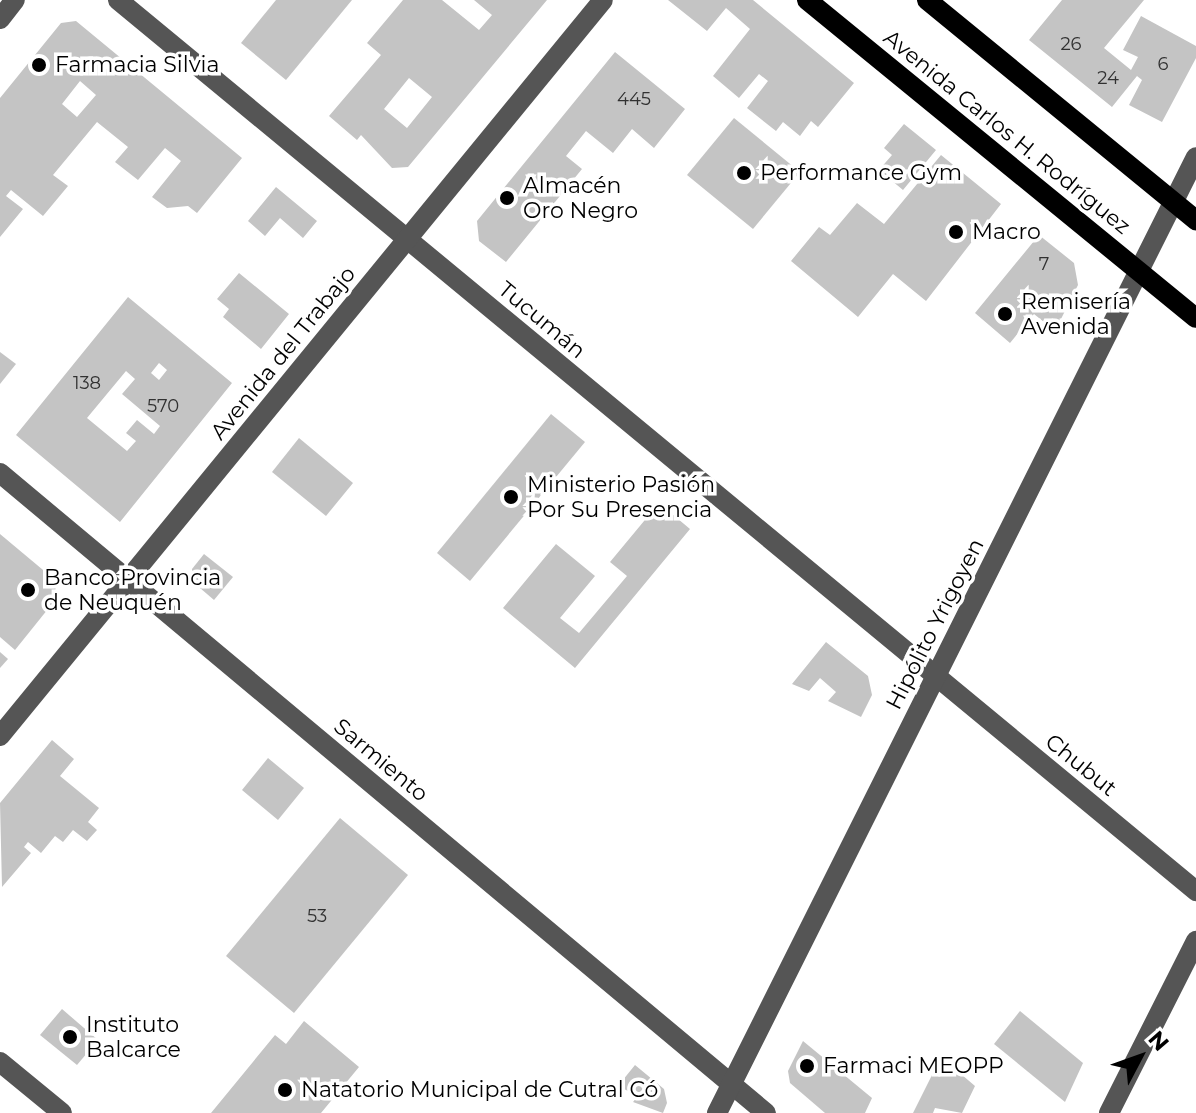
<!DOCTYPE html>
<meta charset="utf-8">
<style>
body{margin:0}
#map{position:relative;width:1196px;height:1113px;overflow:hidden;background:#fff;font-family:Montserrat,sans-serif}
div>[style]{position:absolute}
.building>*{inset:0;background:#c4c4c4}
.minor>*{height:20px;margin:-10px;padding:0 10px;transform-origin:10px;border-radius:10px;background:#555}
.major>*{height:20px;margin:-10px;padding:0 10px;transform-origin:10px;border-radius:10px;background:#000}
.dots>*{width:22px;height:22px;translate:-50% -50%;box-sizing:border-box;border:4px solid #fff;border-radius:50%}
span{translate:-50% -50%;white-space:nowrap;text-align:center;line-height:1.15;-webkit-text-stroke:7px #fff;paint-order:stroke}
.number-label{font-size:18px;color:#313131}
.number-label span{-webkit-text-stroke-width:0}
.poi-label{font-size:22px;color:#000}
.left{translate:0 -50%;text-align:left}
.street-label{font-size:22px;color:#000}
.north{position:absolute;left:1100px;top:1017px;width:80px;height:80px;-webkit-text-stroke:6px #fff;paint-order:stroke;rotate:49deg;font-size:22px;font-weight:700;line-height:32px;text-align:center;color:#000}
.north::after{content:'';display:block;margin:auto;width:28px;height:36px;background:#000;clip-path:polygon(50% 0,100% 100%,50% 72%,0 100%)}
</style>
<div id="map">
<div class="building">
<i style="clip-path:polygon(276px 0,352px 0,286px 80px,241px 43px)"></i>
<i style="clip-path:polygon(evenodd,403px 0,442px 0,479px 30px,492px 15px,474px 0,547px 0,408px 167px,392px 168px,361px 135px,357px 140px,329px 116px,381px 55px,367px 43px,403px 0,409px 78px,432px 97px,407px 128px,384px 109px,409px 78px)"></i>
<i style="clip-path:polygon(668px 0,753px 0,854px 83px,818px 127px,811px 121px,800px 136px,783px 122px,776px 131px,747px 108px,768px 81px,759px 74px,739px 98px,713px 76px,750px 29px,726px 8px,707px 31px)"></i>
<i style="clip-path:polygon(1062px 0,1144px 0,1104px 48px,1131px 70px,1138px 57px,1123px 50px,1141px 16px,1196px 46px,1196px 58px,1162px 122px,1129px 105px,1142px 80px,1137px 76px,1112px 107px,1029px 40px)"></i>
<i style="clip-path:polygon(evenodd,76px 21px,242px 158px,197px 213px,188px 206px,167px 208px,152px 197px,181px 161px,165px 148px,138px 180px,115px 162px,128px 147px,97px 122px,53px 175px,68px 186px,43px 216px,11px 190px,6px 196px,23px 209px,0 237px,0 98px,61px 23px,76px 21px,80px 81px,96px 95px,77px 117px,62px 104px,80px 81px)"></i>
<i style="clip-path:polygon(615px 52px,685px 109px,654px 148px,632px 129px,613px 153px,586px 131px,566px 156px,582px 169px,506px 262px,479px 241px,477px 221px)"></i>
<i style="clip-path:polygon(734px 118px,800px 172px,753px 229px,687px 175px)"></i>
<i style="clip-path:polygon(904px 124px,936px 150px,903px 190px,879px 170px,892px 155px,884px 148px)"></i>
<i style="clip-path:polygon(941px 155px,1001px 204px,926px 301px,893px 274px,858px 317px,791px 261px,819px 227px,830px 235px,857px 203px,884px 224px)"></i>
<i style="clip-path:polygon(276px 187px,317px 221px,303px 238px,280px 218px,265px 236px,248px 221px)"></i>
<i style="clip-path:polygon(1039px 235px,1074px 263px,1078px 285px,1055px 331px,1034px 314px,1010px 343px,975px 313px)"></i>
<i style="clip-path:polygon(239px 273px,289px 314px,261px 349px,223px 317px,229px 309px,217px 299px)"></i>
<i style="clip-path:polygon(evenodd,128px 297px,232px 383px,120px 522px,16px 435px,128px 297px,159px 363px,167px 370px,159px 380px,151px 373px,159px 363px,128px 297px,126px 371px,135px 379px,122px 394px,160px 426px,154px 434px,137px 420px,126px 433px,136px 441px,127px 451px,87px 418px,126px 371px)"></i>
<i style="clip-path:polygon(0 352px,16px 364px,0 384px)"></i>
<i style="clip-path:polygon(551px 414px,585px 442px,470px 581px,437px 553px)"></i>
<i style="clip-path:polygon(299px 438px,353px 483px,326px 516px,272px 472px)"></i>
<i style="clip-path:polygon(659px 503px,690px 529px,575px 668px,503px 608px,556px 544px,595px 576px,560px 618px,579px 633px,627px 576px,610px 562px)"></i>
<i style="clip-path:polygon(0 534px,55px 580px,56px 599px,15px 650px,0 637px)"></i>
<i style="clip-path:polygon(204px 554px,233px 577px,214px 600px,193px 582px,192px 569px)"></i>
<i style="clip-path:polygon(826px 642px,868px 676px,872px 695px,861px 717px,828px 701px,836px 692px,820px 678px,809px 691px,792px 684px)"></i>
<i style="clip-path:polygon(0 652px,8px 659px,0 668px)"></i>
<i style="clip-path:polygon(52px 740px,74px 759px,60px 776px,99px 808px,88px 822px,97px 830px,87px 841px,73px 830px,63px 842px,55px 836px,41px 853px,28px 842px,24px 847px,31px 853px,2px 887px,0 803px)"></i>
<i style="clip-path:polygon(268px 758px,304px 788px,278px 820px,242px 790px)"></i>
<i style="clip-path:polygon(340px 818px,408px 875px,294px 1013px,226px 956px)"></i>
<i style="clip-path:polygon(62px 1009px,98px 1040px,77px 1065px,40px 1035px)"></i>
<i style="clip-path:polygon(1020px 1011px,1083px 1063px,1065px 1102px,994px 1044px)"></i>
<i style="clip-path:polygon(304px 1021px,359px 1067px,321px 1113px,211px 1113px,275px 1035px,286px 1044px)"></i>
<i style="clip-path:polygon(803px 1041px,872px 1098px,865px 1113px,825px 1113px,790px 1083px,788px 1071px)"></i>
<i style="clip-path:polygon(941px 1057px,975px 1086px,962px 1113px,935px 1108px,933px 1113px,913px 1113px)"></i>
<i style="clip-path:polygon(635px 1065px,664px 1089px,667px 1103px,663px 1113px,633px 1102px,638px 1096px,618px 1086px)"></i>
</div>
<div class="minor">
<i style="left:118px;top:0;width:1399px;rotate:39.57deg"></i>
<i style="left:0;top:19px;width:24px;rotate:-52deg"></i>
<i style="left:0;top:473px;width:998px;rotate:39.88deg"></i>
<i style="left:0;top:736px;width:951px;rotate:-50.67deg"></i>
<i style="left:0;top:1062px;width:80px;rotate:39.4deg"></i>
<i style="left:717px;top:1113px;width:1069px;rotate:-63.39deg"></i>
<i style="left:1109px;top:1113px;width:193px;rotate:-63.2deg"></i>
</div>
<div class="major">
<i style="left:807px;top:0;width:502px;rotate:39.27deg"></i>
<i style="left:927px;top:0;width:348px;rotate:39.3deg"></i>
</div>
<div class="dots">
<i style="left:39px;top:65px;background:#000"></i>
<i style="left:744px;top:173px;background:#000"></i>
<i style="left:507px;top:198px;background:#000"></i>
<i style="left:956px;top:232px;background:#000"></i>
<i style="left:1005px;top:314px;background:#000"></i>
<i style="left:511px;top:497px;background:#000"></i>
<i style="left:28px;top:590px;background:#000"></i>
<i style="left:70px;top:1037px;background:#000"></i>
<i style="left:807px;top:1066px;background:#000"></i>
<i style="left:285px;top:1090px;background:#000"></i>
</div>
<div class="number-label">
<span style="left:1071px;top:44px">26</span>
<span style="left:1163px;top:64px">6</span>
<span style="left:1108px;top:78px">24</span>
<span style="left:634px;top:99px">445</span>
<span style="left:1044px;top:264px">7</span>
<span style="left:87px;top:383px">138</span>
<span style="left:163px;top:406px">570</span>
<span style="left:317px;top:916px">53</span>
</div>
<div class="poi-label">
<span class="left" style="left:55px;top:65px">Farmacia Silvia</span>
<span class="left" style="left:760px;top:173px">Performance Gym</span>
<span class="left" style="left:523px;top:198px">Almacén<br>Oro Negro</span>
<span class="left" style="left:972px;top:232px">Macro</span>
<span class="left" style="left:1021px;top:314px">Remisería<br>Avenida</span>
<span class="left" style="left:527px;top:497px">Ministerio Pasión<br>Por Su Presencia</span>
<span class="left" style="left:44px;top:590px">Banco Provincia<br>de Neuquén</span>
<span class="left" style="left:86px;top:1037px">Instituto<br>Balcarce</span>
<span class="left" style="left:823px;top:1066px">Farmaci MEOPP</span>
<span class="left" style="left:301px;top:1090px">Natatorio Municipal de Cutral Có</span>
</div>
<div class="street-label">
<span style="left:1007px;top:132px;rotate:39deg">Avenida Carlos H. Rodríguez</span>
<span style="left:542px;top:320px;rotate:40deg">Tucumán</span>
<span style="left:283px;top:353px;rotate:-51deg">Avenida del Trabajo</span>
<span style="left:935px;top:624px;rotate:-63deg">Hipólito Yrigoyen</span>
<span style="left:381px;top:760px;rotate:40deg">Sarmiento</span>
<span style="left:1081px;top:765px;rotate:39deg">Chubut</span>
</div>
<div class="north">N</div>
</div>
